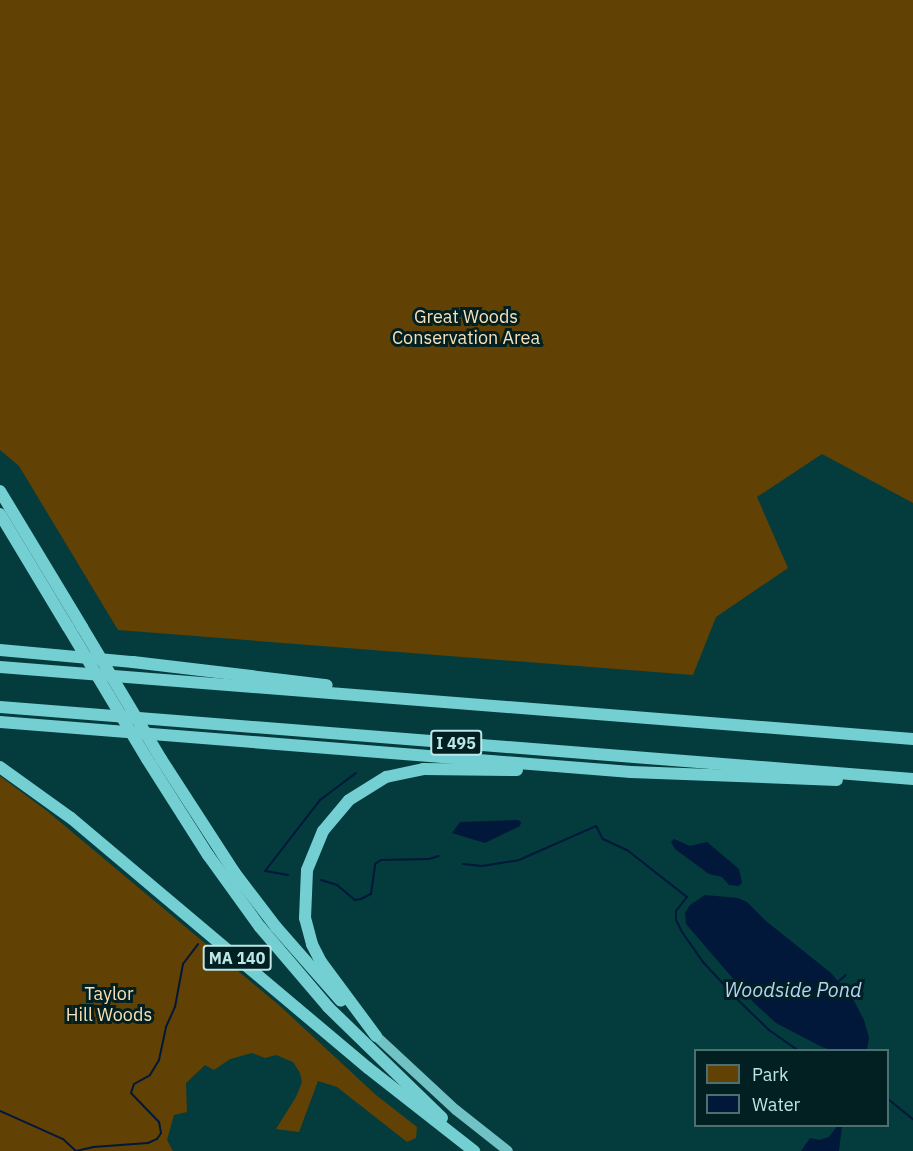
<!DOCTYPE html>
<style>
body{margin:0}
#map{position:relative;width:913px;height:1151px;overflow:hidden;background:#043b3d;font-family:"IBM Plex Sans",sans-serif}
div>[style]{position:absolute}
.green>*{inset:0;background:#614204}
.water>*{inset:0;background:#02183a}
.stream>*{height:2px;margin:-1px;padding:0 1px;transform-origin:1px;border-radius:1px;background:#02183a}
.trunk>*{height:10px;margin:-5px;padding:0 5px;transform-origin:5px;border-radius:5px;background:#70c2c5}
.motorway>*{height:12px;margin:-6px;padding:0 6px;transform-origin:6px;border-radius:6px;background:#74cfd2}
.motorway-bridge>*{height:12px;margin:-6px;padding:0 6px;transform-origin:6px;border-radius:6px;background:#74cfd2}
span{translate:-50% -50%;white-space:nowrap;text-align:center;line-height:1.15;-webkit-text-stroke:6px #022021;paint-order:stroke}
.shield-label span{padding:2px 4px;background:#022021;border:2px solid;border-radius:4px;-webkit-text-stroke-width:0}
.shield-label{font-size:16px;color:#bce6e7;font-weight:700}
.park-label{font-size:18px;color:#fae0b7}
.water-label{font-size:20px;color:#b8d2f8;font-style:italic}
.legend{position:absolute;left:694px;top:1049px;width:195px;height:78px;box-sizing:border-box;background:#022021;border:2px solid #4c6f70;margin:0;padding:8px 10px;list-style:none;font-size:18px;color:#bce6e7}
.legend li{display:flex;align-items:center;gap:12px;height:30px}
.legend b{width:30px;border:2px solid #4c6f70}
</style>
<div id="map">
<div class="green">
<i style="clip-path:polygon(0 0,913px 0,913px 503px,822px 454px,757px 497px,788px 568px,716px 617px,693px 675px,118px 630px,19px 466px,0 450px)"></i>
<i style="clip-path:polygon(0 776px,47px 811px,280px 1006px,376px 1095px,417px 1127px,416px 1138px,407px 1142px,337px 1087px,318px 1081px,299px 1132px,276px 1129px,296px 1097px,302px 1082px,300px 1073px,293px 1062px,276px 1055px,265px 1058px,252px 1053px,230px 1059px,214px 1070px,205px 1065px,186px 1083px,187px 1112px,174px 1115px,167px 1140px,173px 1151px,0 1151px)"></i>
</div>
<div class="water">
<i style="clip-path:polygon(518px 820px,521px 822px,520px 826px,485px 843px,452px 833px,460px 822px)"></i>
<i style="clip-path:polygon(674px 839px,690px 846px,707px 842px,739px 869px,742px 883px,738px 886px,729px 885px,722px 877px,709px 874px,675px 849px,671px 842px)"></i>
<i style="clip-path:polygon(705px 895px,738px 898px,747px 902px,766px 921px,831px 973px,853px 999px,864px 1020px,869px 1038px,867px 1050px,832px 1050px,822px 1047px,776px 1023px,754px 1003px,686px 924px,685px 913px,690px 905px)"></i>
<i style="clip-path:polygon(837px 1126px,842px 1126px,839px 1151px,801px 1151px,810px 1138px,819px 1140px,829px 1137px)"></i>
</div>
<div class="stream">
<i style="left:463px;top:864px;width:19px;rotate:6deg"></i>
<i style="left:482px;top:866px;width:37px;rotate:-9deg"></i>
<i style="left:519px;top:860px;width:84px;rotate:-23.8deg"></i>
<i style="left:596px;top:826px;width:15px;rotate:62deg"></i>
<i style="left:603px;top:839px;width:26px;rotate:25deg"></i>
<i style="left:627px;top:850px;width:76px;rotate:38.1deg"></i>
<i style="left:687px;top:897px;width:18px;rotate:128deg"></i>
<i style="left:676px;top:911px;width:9px;rotate:90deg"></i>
<i style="left:676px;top:920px;width:13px;rotate:63deg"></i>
<i style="left:682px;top:932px;width:38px;rotate:55deg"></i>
<i style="left:704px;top:963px;width:53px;rotate:47.3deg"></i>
<i style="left:740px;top:1002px;width:40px;rotate:44deg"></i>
<i style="left:769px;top:1030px;width:35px;rotate:35deg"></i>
<i style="left:288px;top:875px;width:23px;rotate:-170deg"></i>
<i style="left:265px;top:871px;width:90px;rotate:-52.2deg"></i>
<i style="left:320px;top:800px;width:45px;rotate:-36.9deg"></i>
<i style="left:321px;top:880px;width:17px;rotate:17deg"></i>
<i style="left:337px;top:885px;width:23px;rotate:40deg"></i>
<i style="left:355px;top:900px;width:6px;rotate:-9deg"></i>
<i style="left:361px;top:899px;width:11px;rotate:-27deg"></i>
<i style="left:371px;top:894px;width:30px;rotate:-82deg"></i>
<i style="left:375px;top:864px;width:7px;rotate:-34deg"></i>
<i style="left:381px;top:860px;width:48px;rotate:-1.2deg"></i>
<i style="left:429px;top:859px;width:10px;rotate:-17deg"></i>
<i style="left:839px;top:981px;width:9px;rotate:-41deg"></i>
<i style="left:888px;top:1099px;width:32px;rotate:39deg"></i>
<i style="left:0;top:1111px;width:69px;rotate:24deg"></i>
<i style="left:63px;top:1139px;width:18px;rotate:43deg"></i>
<i style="left:76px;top:1151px;width:17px;rotate:-13deg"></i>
<i style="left:93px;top:1147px;width:55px;rotate:-4.2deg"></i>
<i style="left:148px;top:1143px;width:10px;rotate:-24deg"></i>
<i style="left:157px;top:1139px;width:7px;rotate:-56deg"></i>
<i style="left:161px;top:1133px;width:11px;rotate:-100deg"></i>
<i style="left:159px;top:1122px;width:40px;rotate:-134deg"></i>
<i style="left:131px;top:1093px;width:9px;rotate:-72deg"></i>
<i style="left:134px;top:1084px;width:18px;rotate:-29deg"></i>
<i style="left:150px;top:1075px;width:17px;rotate:-59deg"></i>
<i style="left:159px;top:1060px;width:34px;rotate:-78deg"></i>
<i style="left:166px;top:1027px;width:22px;rotate:-66deg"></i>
<i style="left:175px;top:1007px;width:44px;rotate:-79.5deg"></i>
<i style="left:183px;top:964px;width:25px;rotate:-53deg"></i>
</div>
<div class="trunk">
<i style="left:376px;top:1036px;width:109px;rotate:42.8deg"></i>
<i style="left:456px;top:1110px;width:66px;rotate:38.3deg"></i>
</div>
<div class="motorway">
<i style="left:0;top:491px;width:159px;rotate:58.9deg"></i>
<i style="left:0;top:514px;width:132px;rotate:59deg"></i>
<i style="left:0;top:650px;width:134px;rotate:5.2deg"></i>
<i style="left:133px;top:662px;width:195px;rotate:6.8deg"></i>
<i style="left:0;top:667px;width:916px;rotate:4.51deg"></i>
<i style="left:0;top:707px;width:916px;rotate:4.51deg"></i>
<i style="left:0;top:722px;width:633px;rotate:4.53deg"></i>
<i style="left:631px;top:772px;width:206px;rotate:2.2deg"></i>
<i style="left:147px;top:759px;width:114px;rotate:57.6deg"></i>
<i style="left:208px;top:855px;width:89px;rotate:54.2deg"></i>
<i style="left:260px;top:927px;width:105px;rotate:49.6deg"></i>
<i style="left:328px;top:1007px;width:159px;rotate:44.2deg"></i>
<i style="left:161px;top:759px;width:135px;rotate:57.1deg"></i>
<i style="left:234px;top:872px;width:69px;rotate:52.6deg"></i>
<i style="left:276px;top:927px;width:98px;rotate:48.7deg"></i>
<i style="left:0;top:767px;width:87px;rotate:35.7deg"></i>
<i style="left:71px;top:818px;width:388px;rotate:40.1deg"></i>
<i style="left:368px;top:1068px;width:135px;rotate:38.1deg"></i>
<i style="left:376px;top:1036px;width:92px;rotate:-126.6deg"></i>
<i style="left:321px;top:962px;width:20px;rotate:-117deg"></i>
<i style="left:312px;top:944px;width:27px;rotate:-105deg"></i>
<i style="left:305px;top:918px;width:48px;rotate:-87.6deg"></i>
<i style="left:307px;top:870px;width:42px;rotate:-67.7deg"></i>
<i style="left:323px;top:831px;width:40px;rotate:-50deg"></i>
<i style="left:349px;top:800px;width:44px;rotate:-31.9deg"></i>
<i style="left:386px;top:777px;width:38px;rotate:-12deg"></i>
<i style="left:423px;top:769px;width:94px;rotate:0.6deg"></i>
</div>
<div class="motorway-bridge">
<i style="left:68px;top:627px;width:154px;rotate:59.1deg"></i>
<i style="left:82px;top:627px;width:154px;rotate:59.1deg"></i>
</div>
<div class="shield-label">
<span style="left:456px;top:743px">I 495</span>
<span style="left:237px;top:958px">MA 140</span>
</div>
<div class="park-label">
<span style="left:466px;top:328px">Great Woods<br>Conservation Area</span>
<span style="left:109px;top:1005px">Taylor<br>Hill Woods</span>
</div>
<div class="water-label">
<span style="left:793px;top:989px">Woodside Pond</span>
</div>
<ul class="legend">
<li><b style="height:16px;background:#614204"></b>Park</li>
<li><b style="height:16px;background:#02183a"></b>Water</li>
</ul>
</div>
